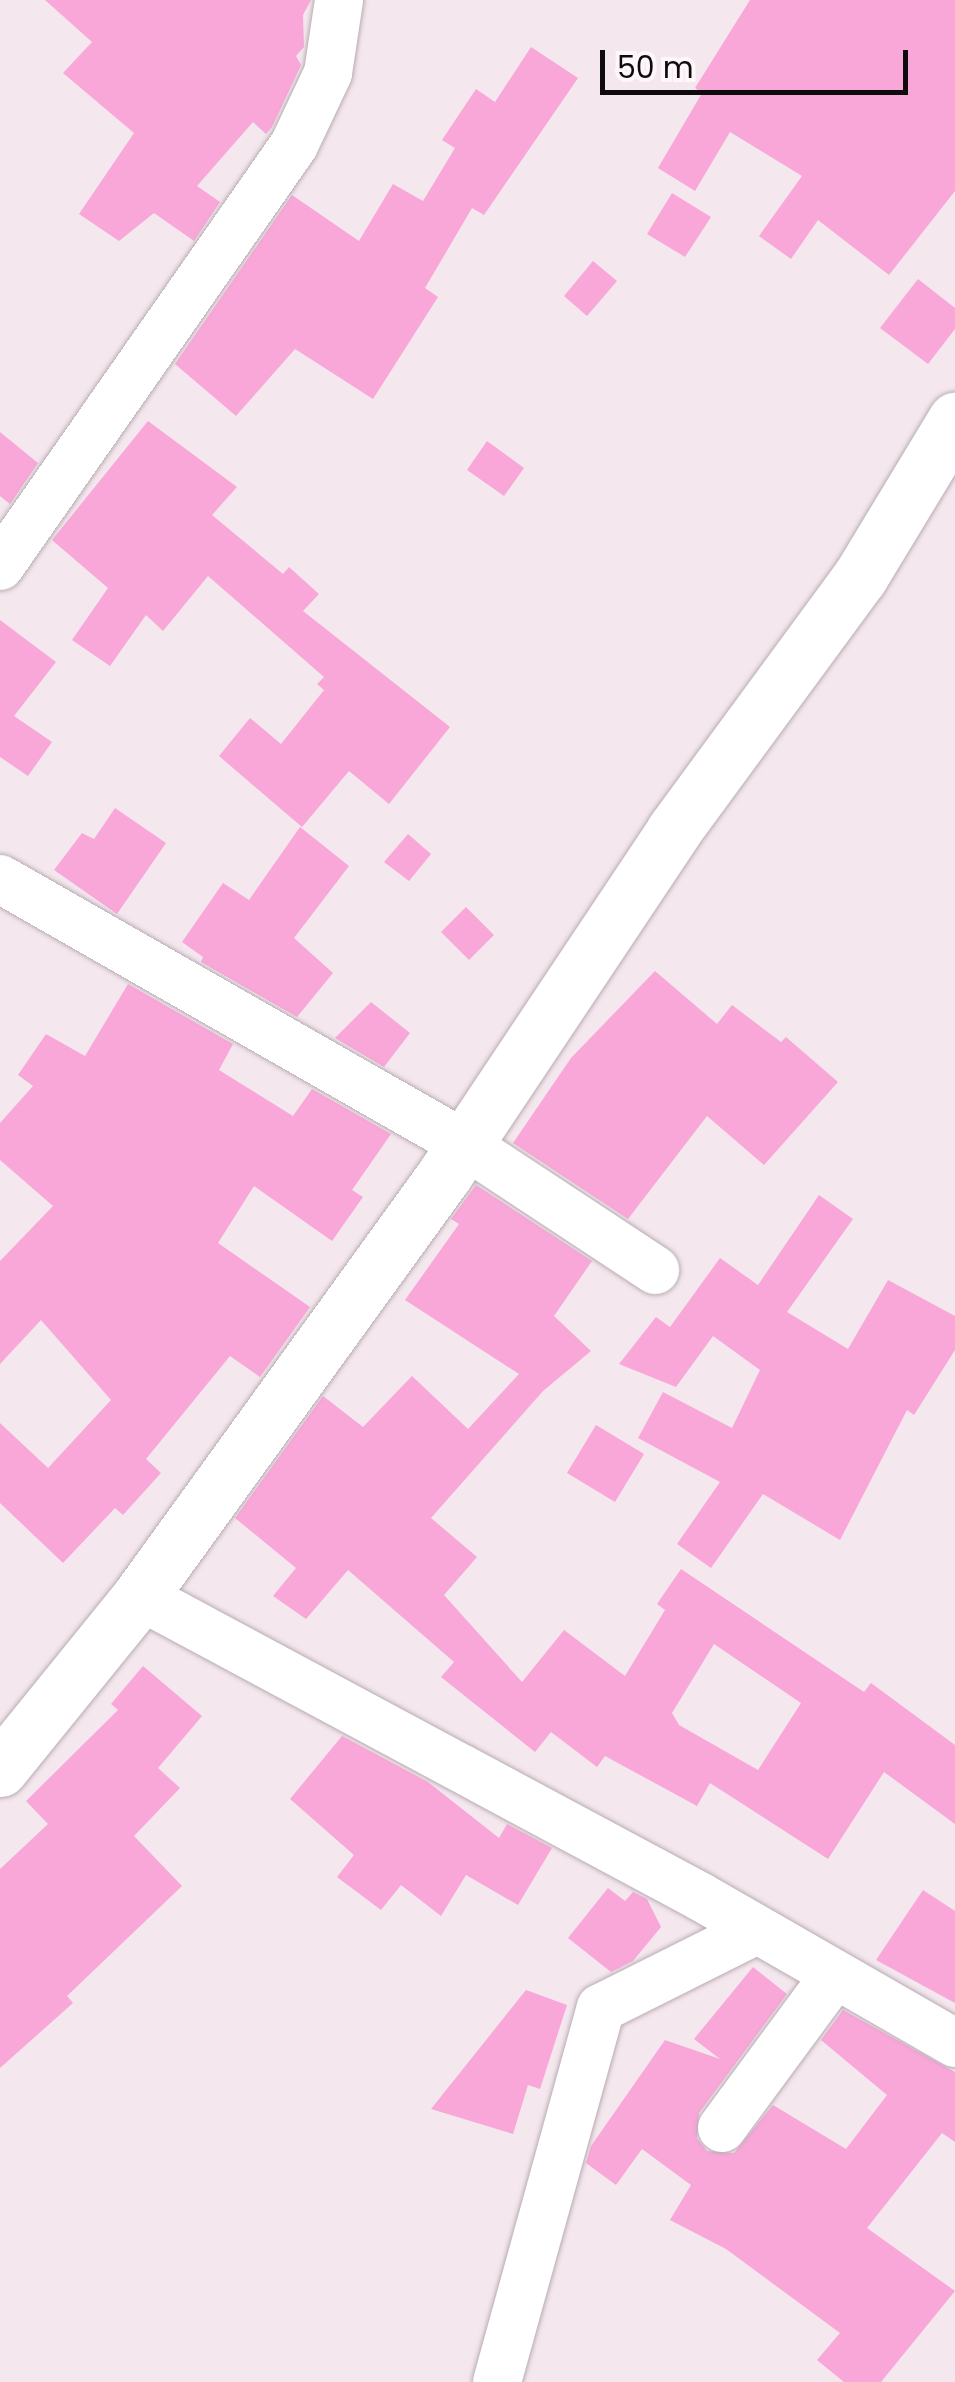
<!DOCTYPE html>
<style>
body{margin:0}
#map{position:relative;width:955px;height:2382px;overflow:hidden;background:#f4e7ee;font-family:Poppins,sans-serif}
div>[style]{position:absolute}
.building>*{inset:0;background:#f9a7d8}
.roads{filter:drop-shadow(0 0 2px #b8acb3) drop-shadow(0 0 2px #b8acb3)}
.street>*{height:48px;margin:-24px;padding:0 24px;transform-origin:24px;border-radius:24px;background:#fff}
.secondary>*{height:55px;margin:-27.5px;padding:0 27.5px;transform-origin:27.5px;border-radius:27.5px;background:#fff}
span{translate:-50% -50%;white-space:nowrap;text-align:center;line-height:1.15;-webkit-text-stroke:8px #fef6fa;paint-order:stroke}
.scale{position:absolute;left:600px;top:50px;width:308px;height:45px;box-sizing:border-box;border:5px solid #0f0b0d;border-top:0;padding-left:12px;font-size:30px;line-height:35px;white-space:nowrap;color:#0f0b0d;-webkit-text-stroke:8px #fef6fa;paint-order:stroke}
</style>
<div id="map">
<div class="building">
<i style="clip-path:polygon(45px 0,311px 0,303px 15px,304px 47px,296px 56px,301px 65px,272px 127px,266px 134px,253px 122px,197px 186px,220px 202px,194px 241px,154px 213px,119px 241px,79px 214px,134px 133px,63px 73px,92px 42px)"></i>
<i style="clip-path:polygon(750px 0,955px 0,955px 191px,889px 275px,818px 220px,791px 259px,759px 236px,802px 176px,730px 132px,695px 191px,658px 168px,702px 93px,695px 88px)"></i>
<i style="clip-path:polygon(531px 47px,578px 78px,484px 215px,472px 208px,425px 288px,438px 297px,373px 399px,295px 349px,236px 416px,175px 364px,292px 195px,359px 241px,393px 184px,423px 201px,455px 148px,442px 140px,476px 89px,495px 102px)"></i>
<i style="clip-path:polygon(672px 193px,711px 217px,685px 257px,647px 234px)"></i>
<i style="clip-path:polygon(593px 261px,617px 281px,587px 316px,564px 296px)"></i>
<i style="clip-path:polygon(918px 279px,955px 308px,955px 329px,928px 364px,880px 328px)"></i>
<i style="clip-path:polygon(148px 421px,237px 487px,212px 515px,283px 574px,289px 567px,319px 594px,303px 611px,450px 727px,389px 804px,349px 771px,302px 827px,219px 756px,250px 718px,281px 744px,324px 690px,317px 684px,324px 677px,208px 576px,163px 631px,146px 615px,110px 666px,72px 640px,108px 588px,52px 540px)"></i>
<i style="clip-path:polygon(0 432px,38px 463px,10px 504px,0 496px)"></i>
<i style="clip-path:polygon(487px 441px,524px 468px,504px 496px,467px 470px)"></i>
<i style="clip-path:polygon(0 620px,56px 662px,14px 716px,52px 742px,28px 776px,0 757px)"></i>
<i style="clip-path:polygon(115px 808px,166px 843px,117px 914px,54px 870px,82px 833px,94px 839px)"></i>
<i style="clip-path:polygon(300px 827px,349px 866px,294px 938px,333px 973px,297px 1017px,201px 962px,203px 957px,182px 942px,223px 883px,249px 900px)"></i>
<i style="clip-path:polygon(408px 834px,431px 854px,409px 881px,384px 862px)"></i>
<i style="clip-path:polygon(466px 907px,494px 935px,469px 960px,441px 932px)"></i>
<i style="clip-path:polygon(655px 971px,717px 1024px,732px 1005px,781px 1042px,786px 1037px,838px 1082px,764px 1165px,707px 1116px,628px 1219px,513px 1143px,571px 1058px)"></i>
<i style="clip-path:polygon(128px 984px,233px 1044px,219px 1070px,293px 1116px,312px 1089px,391px 1134px,352px 1190px,363px 1197px,332px 1241px,254px 1186px,218px 1243px,310px 1307px,260px 1377px,230px 1356px,146px 1459px,161px 1473px,123px 1515px,115px 1508px,63px 1563px,0 1503px,0 1423px,48px 1468px,111px 1400px,41px 1320px,0 1364px,0 1261px,53px 1206px,0 1160px,0 1123px,33px 1086px,18px 1075px,46px 1034px,85px 1056px)"></i>
<i style="clip-path:polygon(371px 1002px,410px 1033px,384px 1067px,335px 1038px)"></i>
<i style="clip-path:polygon(evenodd,476px 1185px,592px 1261px,554px 1316px,591px 1351px,543px 1391px,431px 1518px,477px 1557px,444px 1595px,522px 1682px,564px 1630px,625px 1676px,665px 1610px,657px 1604px,681px 1569px,864px 1692px,871px 1683px,955px 1745px,955px 1824px,884px 1772px,828px 1859px,710px 1783px,697px 1806px,605px 1756px,597px 1767px,551px 1732px,535px 1752px,441px 1677px,454px 1662px,348px 1570px,306px 1619px,273px 1596px,296px 1568px,235px 1518px,323px 1396px,363px 1427px,412px 1376px,468px 1429px,519px 1374px,405px 1300px,459px 1224px,451px 1219px,476px 1185px,714px 1644px,801px 1703px,758px 1770px,679px 1725px,672px 1713px,714px 1644px)"></i>
<i style="clip-path:polygon(819px 1195px,853px 1219px,787px 1312px,848px 1349px,888px 1280px,955px 1316px,955px 1350px,914px 1415px,907px 1410px,840px 1540px,763px 1494px,711px 1568px,677px 1544px,720px 1482px,638px 1438px,663px 1392px,732px 1428px,760px 1370px,713px 1336px,676px 1387px,619px 1364px,656px 1317px,670px 1327px,720px 1258px,758px 1285px)"></i>
<i style="clip-path:polygon(596px 1425px,644px 1454px,615px 1502px,567px 1473px)"></i>
<i style="clip-path:polygon(143px 1666px,202px 1716px,158px 1768px,180px 1788px,134px 1836px,182px 1886px,67px 1996px,73px 2003px,0 2068px,0 1869px,48px 1824px,26px 1801px,118px 1710px,111px 1704px)"></i>
<i style="clip-path:polygon(342px 1736px,428px 1782px,499px 1838px,507px 1824px,552px 1848px,518px 1905px,466px 1875px,441px 1916px,401px 1885px,381px 1910px,337px 1877px,354px 1855px,290px 1799px)"></i>
<i style="clip-path:polygon(608px 1888px,625px 1901px,633px 1892px,647px 1899px,661px 1927px,633px 1961px,611px 1972px,568px 1938px)"></i>
<i style="clip-path:polygon(923px 1890px,955px 1911px,955px 2003px,876px 1960px)"></i>
<i style="clip-path:polygon(753px 1967px,787px 1994px,699px 2113px,697px 2138px,707px 2151px,734px 2153px,773px 2105px,846px 2149px,887px 2095px,821px 2040px,843px 2010px,955px 2072px,955px 2142px,942px 2133px,867px 2228px,955px 2291px,881px 2382px,844px 2382px,817px 2360px,840px 2333px,726px 2249px,670px 2220px,691px 2185px,642px 2149px,616px 2185px,586px 2163px,591px 2146px,665px 2040px,720px 2059px,694px 2039px)"></i>
<i style="clip-path:polygon(526px 1990px,567px 2005px,540px 2089px,528px 2085px,513px 2134px,431px 2109px)"></i>
</div>
<div class="roads">
<div class="street">
<i style="left:0;top:566px;width:513px;rotate:-55.07deg"></i>
<i style="left:294px;top:145px;width:80px;rotate:-64.7deg"></i>
<i style="left:328px;top:73px;width:74px;rotate:-81.4deg"></i>
<i style="left:0;top:879px;width:534px;rotate:29.73deg"></i>
<i style="left:464px;top:1144px;width:229px;rotate:33.4deg"></i>
<i style="left:140px;top:1596px;width:637px;rotate:28.22deg"></i>
<i style="left:701px;top:1897px;width:293px;rotate:29.9deg"></i>
<i style="left:722px;top:2128px;width:190px;rotate:-53.6deg"></i>
<i style="left:497px;top:2382px;width:388px;rotate:-74.5deg"></i>
<i style="left:601px;top:2008px;width:174px;rotate:-26.6deg"></i>
</div>
<div class="secondary">
<i style="left:0;top:1769px;width:223px;rotate:-51deg"></i>
<i style="left:140px;top:1596px;width:521px;rotate:-54.14deg"></i>
<i style="left:445px;top:1174px;width:413px;rotate:-56.3deg"></i>
<i style="left:674px;top:830px;width:314px;rotate:-53.7deg"></i>
<i style="left:860px;top:577px;width:184px;rotate:-58.8deg"></i>
</div>
</div>
<div class="scale">50 m</div>
</div>
